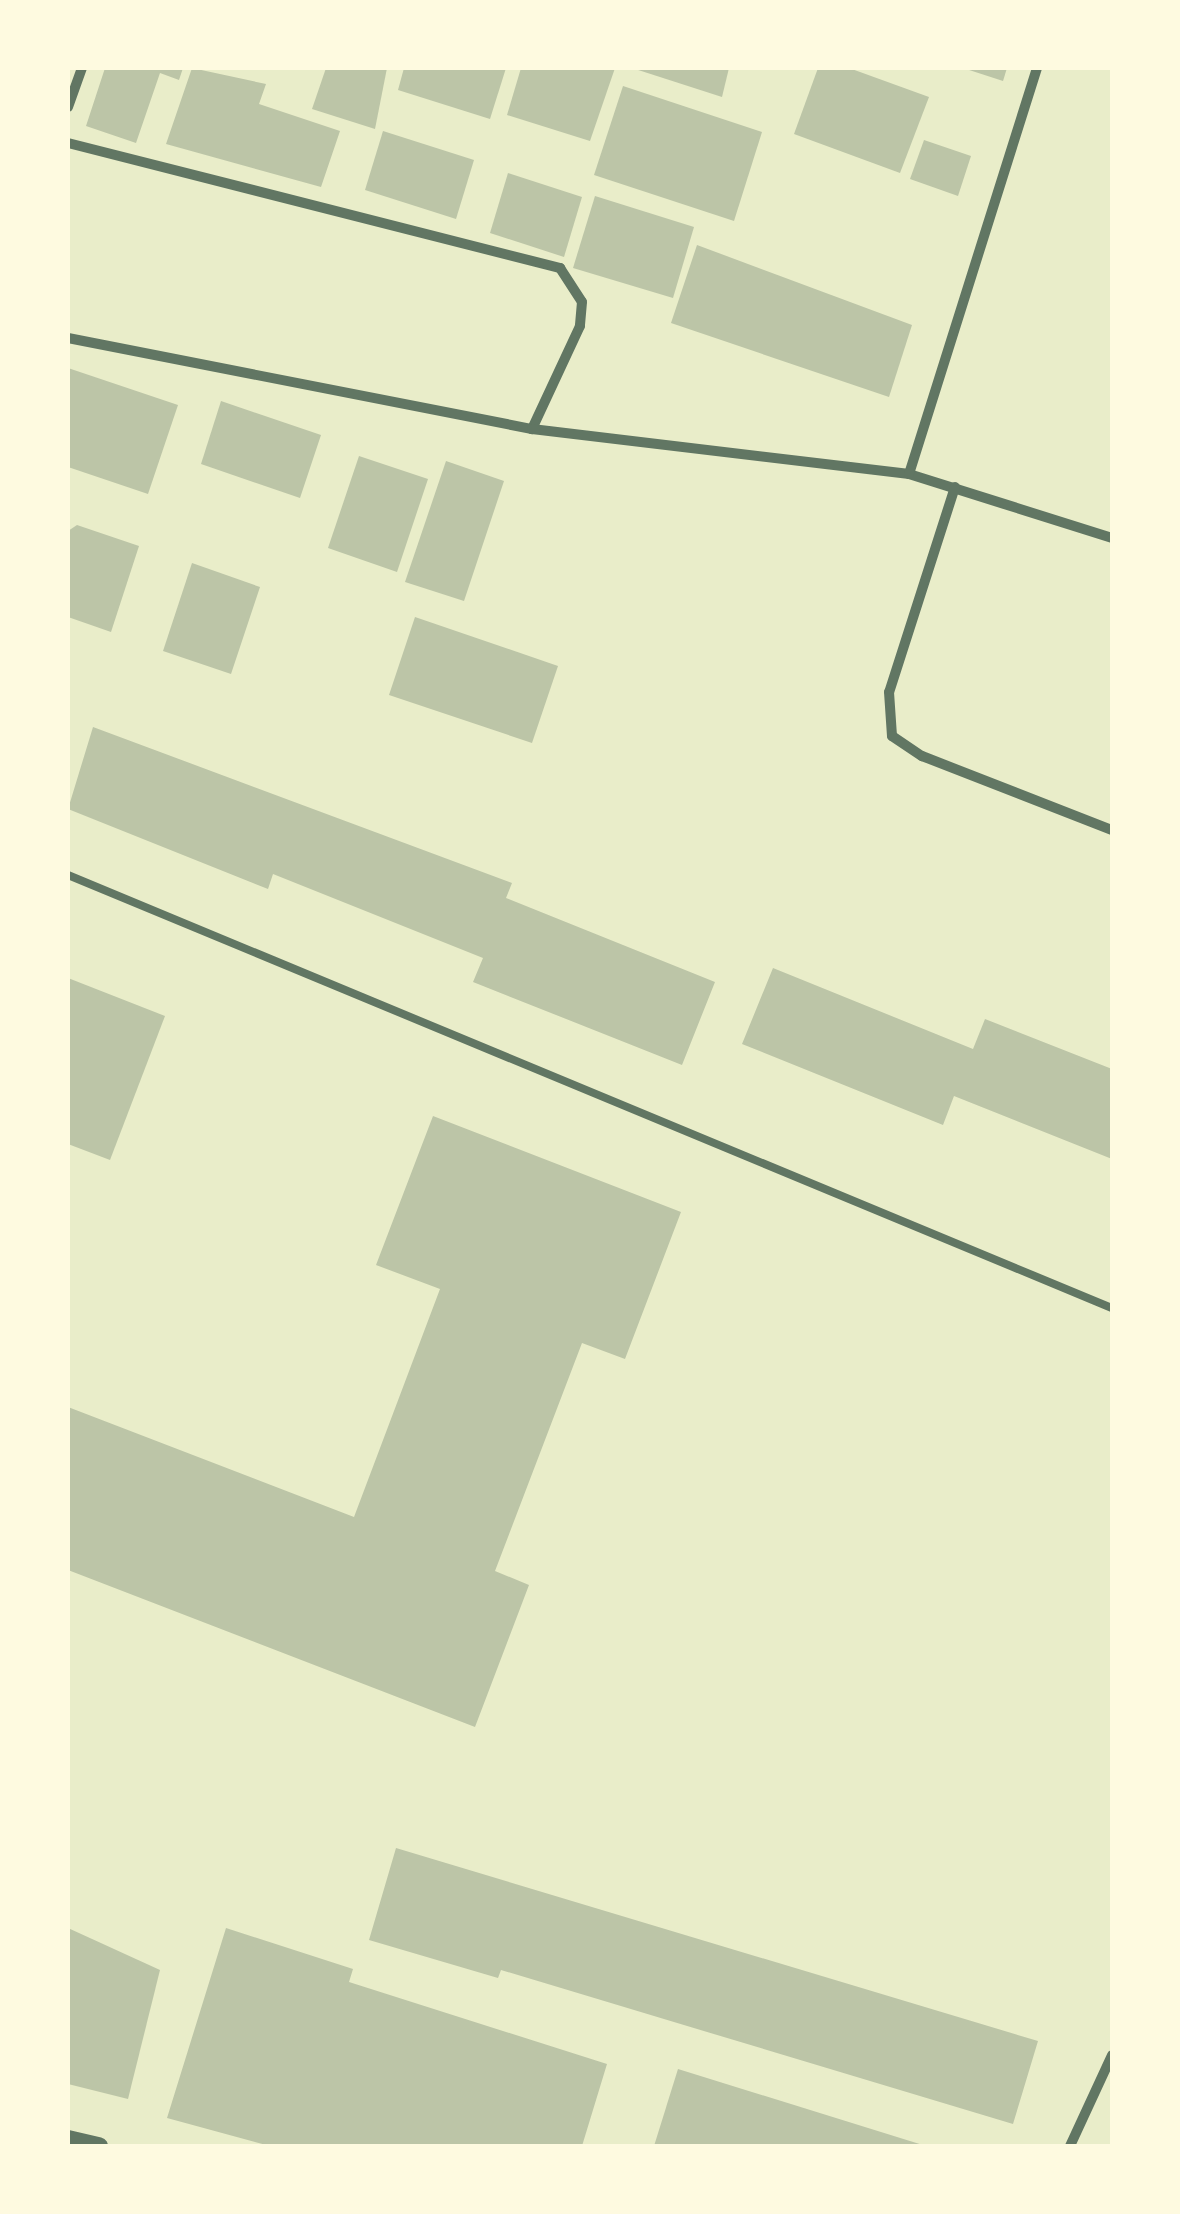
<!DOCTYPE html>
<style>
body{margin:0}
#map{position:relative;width:1180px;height:2214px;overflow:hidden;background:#e9edc9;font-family:Jost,sans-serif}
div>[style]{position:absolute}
.building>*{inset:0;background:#bcc5a7}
.service>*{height:8px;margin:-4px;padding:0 4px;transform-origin:4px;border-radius:4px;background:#617663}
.minor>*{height:10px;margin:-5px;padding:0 5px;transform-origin:5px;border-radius:5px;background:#617663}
.tertiary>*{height:18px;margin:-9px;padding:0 9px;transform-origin:9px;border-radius:9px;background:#617663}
span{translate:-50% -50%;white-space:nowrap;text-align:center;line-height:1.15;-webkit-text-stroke:10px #fefae0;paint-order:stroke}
.frame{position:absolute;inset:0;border:70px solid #fefae0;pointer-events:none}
</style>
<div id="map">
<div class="building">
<i style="clip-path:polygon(105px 68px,183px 68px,179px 80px,160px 73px,136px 143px,86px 126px)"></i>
<i style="clip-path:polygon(192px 68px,266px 84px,259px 104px,340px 131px,321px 187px,166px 144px)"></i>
<i style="clip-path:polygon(326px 68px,387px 68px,375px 129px,312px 109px)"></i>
<i style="clip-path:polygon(404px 68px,506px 68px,490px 119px,398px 90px)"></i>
<i style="clip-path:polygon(521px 68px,615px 68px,590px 141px,507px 115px)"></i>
<i style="clip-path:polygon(632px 68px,729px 68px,722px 97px)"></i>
<i style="clip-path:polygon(818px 68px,849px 68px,929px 97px,900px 173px,794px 134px)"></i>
<i style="clip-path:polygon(963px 68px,1007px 68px,1003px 81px)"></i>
<i style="clip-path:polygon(623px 86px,762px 132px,734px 221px,594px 175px)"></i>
<i style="clip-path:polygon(383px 131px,474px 160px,456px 219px,365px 190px)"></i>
<i style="clip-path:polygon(924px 140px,971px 156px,958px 196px,910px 179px)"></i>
<i style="clip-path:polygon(508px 173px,582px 197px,564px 257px,490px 233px)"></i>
<i style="clip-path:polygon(595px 196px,694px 227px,673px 298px,573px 268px)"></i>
<i style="clip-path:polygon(697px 245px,912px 325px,889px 397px,671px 323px)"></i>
<i style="clip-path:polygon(68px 368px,178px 405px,148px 494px,68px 467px)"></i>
<i style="clip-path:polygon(221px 401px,321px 435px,300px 498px,201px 464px)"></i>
<i style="clip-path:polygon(359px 456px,428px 479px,397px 572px,328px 548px)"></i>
<i style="clip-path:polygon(446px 461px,504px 481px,464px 601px,405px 582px)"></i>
<i style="clip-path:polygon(77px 525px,139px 546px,111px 632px,68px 617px,68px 531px)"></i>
<i style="clip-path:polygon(192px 563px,260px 587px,231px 674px,163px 651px)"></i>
<i style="clip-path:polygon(415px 617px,558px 666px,532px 743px,389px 695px)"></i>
<i style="clip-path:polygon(93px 727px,512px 883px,506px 898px,715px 982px,682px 1065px,473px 982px,483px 958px,273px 874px,268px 889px,68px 809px)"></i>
<i style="clip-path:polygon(773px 968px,973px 1049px,985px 1019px,1112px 1069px,1112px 1159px,954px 1096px,943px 1125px,742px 1044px)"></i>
<i style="clip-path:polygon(68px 978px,165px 1016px,110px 1160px,68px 1144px)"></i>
<i style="clip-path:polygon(433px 1116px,681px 1212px,625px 1359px,582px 1343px,495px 1571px,529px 1585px,475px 1727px,68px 1570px,68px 1407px,354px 1517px,440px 1289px,376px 1265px)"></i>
<i style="clip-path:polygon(396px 1848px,1038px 2041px,1013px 2124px,501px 1970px,498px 1978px,369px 1940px)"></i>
<i style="clip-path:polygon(68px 1928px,160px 1970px,128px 2099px,68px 2084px)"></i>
<i style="clip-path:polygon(226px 1928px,353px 1969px,349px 1982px,607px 2064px,582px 2146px,270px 2146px,167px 2118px)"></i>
<i style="clip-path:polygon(678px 2069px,926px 2146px,654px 2146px)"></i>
</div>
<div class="service">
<i style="left:68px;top:875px;width:1130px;rotate:22.53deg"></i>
</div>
<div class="minor">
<i style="left:68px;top:107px;width:41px;rotate:-70.3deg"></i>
<i style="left:68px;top:143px;width:508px;rotate:14.26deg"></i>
<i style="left:560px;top:268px;width:40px;rotate:57.1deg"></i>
<i style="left:582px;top:302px;width:24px;rotate:95deg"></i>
<i style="left:580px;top:326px;width:114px;rotate:115deg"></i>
<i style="left:68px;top:338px;width:473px;rotate:11.1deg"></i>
<i style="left:532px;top:429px;width:380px;rotate:6.8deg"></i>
<i style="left:909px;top:474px;width:213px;rotate:17.5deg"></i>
<i style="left:909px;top:474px;width:426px;rotate:-72.5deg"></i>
<i style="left:955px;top:487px;width:215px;rotate:107.8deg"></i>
<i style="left:889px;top:692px;width:44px;rotate:86.1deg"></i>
<i style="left:892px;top:736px;width:36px;rotate:34deg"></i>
<i style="left:922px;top:756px;width:204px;rotate:21.3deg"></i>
<i style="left:1070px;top:2146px;width:100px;rotate:-65.2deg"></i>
</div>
<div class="tertiary">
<i style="left:68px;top:2139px;width:32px;rotate:13deg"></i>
</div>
<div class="frame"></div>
</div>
